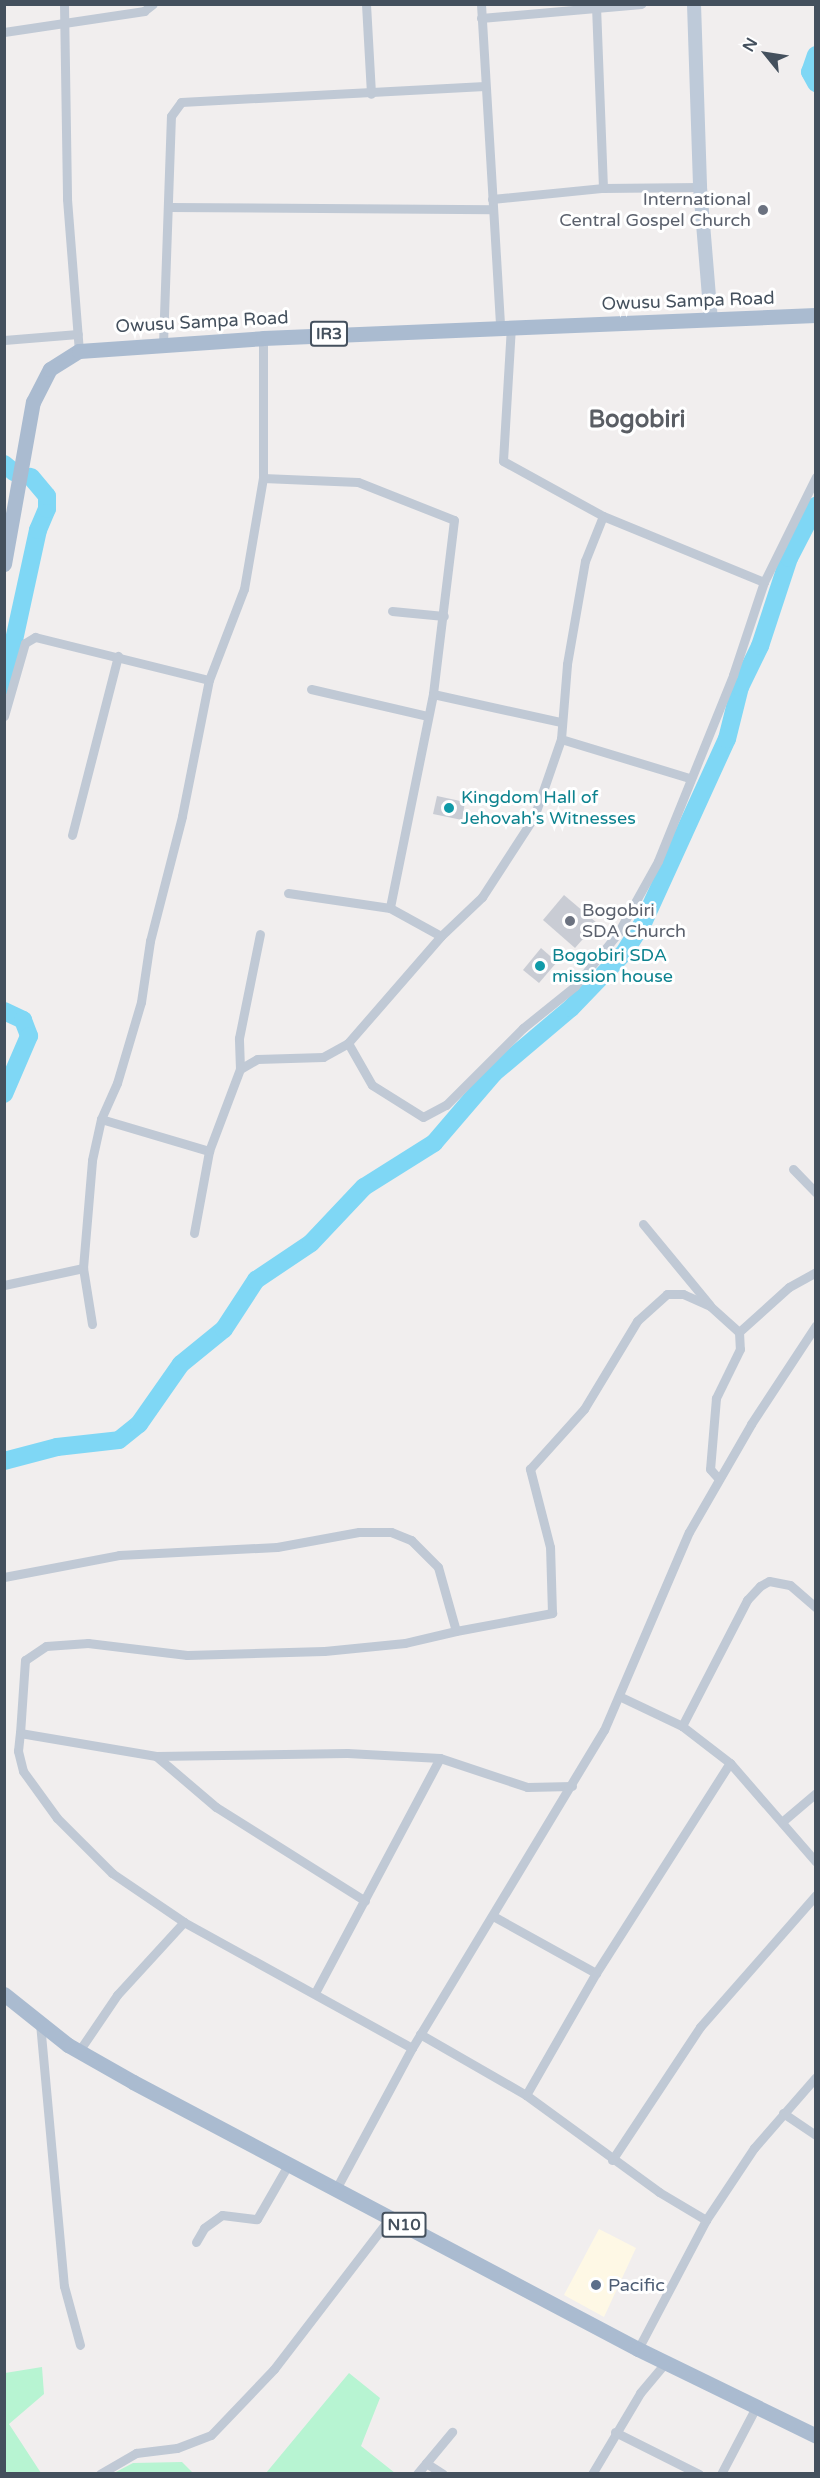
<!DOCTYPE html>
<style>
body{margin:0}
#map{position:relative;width:820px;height:2478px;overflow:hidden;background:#f1eeee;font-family:"Varela Round",sans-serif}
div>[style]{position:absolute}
.commercial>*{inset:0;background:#fef8e5}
.green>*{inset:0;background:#b7f4d2}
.river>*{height:18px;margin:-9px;padding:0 9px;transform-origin:9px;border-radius:9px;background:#7fd7f5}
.building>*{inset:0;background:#c9ccd4}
.street>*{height:9px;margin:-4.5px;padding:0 4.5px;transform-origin:4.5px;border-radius:4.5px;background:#c0c9d5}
.secondary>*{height:14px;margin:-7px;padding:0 7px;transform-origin:7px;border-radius:7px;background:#becad9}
.primary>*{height:15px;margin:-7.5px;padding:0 7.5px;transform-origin:7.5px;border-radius:7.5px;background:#aabbd0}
.dots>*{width:16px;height:16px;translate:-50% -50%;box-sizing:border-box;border:3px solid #fff;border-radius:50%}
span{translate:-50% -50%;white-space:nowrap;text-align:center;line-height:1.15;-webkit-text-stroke:6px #fff;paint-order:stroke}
.shield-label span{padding:2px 4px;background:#fff;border:2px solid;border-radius:4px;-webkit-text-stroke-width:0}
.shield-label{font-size:16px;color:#44505d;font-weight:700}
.worship-label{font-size:18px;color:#5b616d}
.right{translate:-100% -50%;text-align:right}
.left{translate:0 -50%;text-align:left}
.street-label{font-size:18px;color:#44505d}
.culture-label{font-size:18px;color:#0d838f}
.service-label{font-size:18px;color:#4e5e75}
.district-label{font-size:24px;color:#5a5e64;font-weight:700}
.frame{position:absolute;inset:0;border:6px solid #44505d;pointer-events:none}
.north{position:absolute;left:736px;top:24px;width:60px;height:60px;-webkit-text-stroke:4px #fff;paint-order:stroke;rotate:300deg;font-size:16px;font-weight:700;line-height:24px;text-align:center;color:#44505d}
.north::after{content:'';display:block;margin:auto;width:21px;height:27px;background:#44505d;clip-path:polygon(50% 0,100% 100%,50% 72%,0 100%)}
</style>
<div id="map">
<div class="commercial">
<i style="clip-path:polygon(599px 2229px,636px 2248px,604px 2317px,564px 2295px)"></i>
</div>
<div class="green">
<i style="clip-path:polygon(42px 2367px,44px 2394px,9px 2424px,41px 2473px,5px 2473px,5px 2373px)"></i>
<i style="clip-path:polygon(349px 2373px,380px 2398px,361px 2446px,395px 2473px,266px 2473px)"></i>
<i style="clip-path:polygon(182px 2462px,193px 2473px,114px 2473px,133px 2463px)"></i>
</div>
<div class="river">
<i style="left:816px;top:55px;width:18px;rotate:109deg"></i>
<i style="left:810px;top:72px;width:13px;rotate:61deg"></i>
<i style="left:4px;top:464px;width:13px;rotate:39deg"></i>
<i style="left:4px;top:686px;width:160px;rotate:-77.7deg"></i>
<i style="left:38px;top:530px;width:23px;rotate:-67deg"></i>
<i style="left:47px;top:509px;width:13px;rotate:-90deg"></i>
<i style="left:47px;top:496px;width:25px;rotate:-130deg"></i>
<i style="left:4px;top:1011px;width:21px;rotate:25deg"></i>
<i style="left:23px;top:1020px;width:17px;rotate:69deg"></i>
<i style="left:29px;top:1036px;width:63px;rotate:113.3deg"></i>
<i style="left:4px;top:1461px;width:55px;rotate:-14.8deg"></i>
<i style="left:57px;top:1447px;width:62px;rotate:-6.4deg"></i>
<i style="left:119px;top:1440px;width:26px;rotate:-39deg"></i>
<i style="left:139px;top:1424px;width:73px;rotate:-55deg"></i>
<i style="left:181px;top:1364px;width:55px;rotate:-39.1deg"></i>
<i style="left:224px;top:1329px;width:59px;rotate:-56.9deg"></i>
<i style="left:256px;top:1280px;width:66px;rotate:-33.9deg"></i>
<i style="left:311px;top:1243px;width:77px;rotate:-46.6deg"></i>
<i style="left:364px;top:1187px;width:83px;rotate:-32.2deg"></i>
<i style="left:434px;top:1143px;width:92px;rotate:-49.4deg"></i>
<i style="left:494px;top:1073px;width:101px;rotate:-40.2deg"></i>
<i style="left:571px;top:1008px;width:76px;rotate:-46.1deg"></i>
<i style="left:624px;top:953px;width:36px;rotate:-58deg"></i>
<i style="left:643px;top:923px;width:202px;rotate:-65.5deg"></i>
<i style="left:727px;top:739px;width:54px;rotate:-76deg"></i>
<i style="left:740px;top:687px;width:46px;rotate:-64deg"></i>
<i style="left:760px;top:646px;width:93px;rotate:-71.8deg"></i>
<i style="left:789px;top:558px;width:59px;rotate:-62.6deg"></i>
</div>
<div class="building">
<i style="clip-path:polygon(437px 796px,465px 802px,462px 820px,433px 814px)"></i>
<i style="clip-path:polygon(564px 895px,597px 923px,575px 948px,543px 920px)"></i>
<i style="clip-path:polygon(541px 948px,557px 962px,539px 983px,523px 970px)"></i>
</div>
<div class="street">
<i style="left:64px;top:4px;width:195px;rotate:89.1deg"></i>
<i style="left:67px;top:199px;width:152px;rotate:85.5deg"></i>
<i style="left:366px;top:4px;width:90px;rotate:86.8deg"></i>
<i style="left:481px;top:4px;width:323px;rotate:86.6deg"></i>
<i style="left:481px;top:18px;width:161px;rotate:-5deg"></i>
<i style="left:4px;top:32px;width:142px;rotate:-8.5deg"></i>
<i style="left:144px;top:11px;width:11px;rotate:-38deg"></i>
<i style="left:603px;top:188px;width:97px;rotate:-0.6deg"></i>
<i style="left:492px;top:199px;width:112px;rotate:-5.7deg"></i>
<i style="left:603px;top:188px;width:184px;rotate:-92.2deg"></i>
<i style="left:169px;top:207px;width:324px;rotate:0.4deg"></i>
<i style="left:511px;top:326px;width:135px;rotate:93.4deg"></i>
<i style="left:503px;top:461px;width:114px;rotate:28.8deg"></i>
<i style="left:4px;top:340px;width:74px;rotate:-4.6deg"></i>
<i style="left:163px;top:344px;width:228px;rotate:-88deg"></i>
<i style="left:171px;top:116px;width:17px;rotate:-54deg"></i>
<i style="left:181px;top:102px;width:304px;rotate:-3deg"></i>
<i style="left:263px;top:478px;width:95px;rotate:2.4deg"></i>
<i style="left:358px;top:482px;width:103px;rotate:21.6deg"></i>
<i style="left:454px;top:520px;width:175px;rotate:96.9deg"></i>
<i style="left:433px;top:694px;width:218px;rotate:101.4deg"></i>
<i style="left:390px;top:908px;width:58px;rotate:28.8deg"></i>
<i style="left:441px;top:936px;width:57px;rotate:-43.6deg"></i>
<i style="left:482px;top:897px;width:95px;rotate:-57deg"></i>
<i style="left:534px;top:817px;width:83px;rotate:-70.9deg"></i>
<i style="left:561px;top:739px;width:75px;rotate:-85.4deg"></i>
<i style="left:567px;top:664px;width:105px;rotate:-80.1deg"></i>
<i style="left:585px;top:561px;width:48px;rotate:-68.2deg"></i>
<i style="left:603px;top:516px;width:174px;rotate:22.3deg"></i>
<i style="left:392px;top:611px;width:52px;rotate:5.5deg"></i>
<i style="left:311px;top:689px;width:119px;rotate:13.1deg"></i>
<i style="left:433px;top:694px;width:130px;rotate:12.4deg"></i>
<i style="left:4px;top:716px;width:76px;rotate:-74deg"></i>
<i style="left:25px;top:643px;width:12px;rotate:-31deg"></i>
<i style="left:35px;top:637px;width:179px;rotate:13.9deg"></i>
<i style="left:561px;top:739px;width:134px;rotate:16.9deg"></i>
<i style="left:72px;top:835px;width:185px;rotate:-75.6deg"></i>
<i style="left:288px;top:893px;width:103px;rotate:8.4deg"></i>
<i style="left:441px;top:936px;width:142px;rotate:131deg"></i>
<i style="left:348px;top:1043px;width:48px;rotate:60.3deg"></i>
<i style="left:372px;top:1085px;width:60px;rotate:32.1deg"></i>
<i style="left:423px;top:1117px;width:26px;rotate:-28deg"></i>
<i style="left:446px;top:1105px;width:109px;rotate:-45deg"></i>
<i style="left:523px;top:1028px;width:67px;rotate:-38.9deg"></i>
<i style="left:575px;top:986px;width:68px;rotate:-50.9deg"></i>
<i style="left:618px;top:933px;width:82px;rotate:-60.9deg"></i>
<i style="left:658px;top:861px;width:201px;rotate:-68deg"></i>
<i style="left:733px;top:675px;width:98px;rotate:-71.6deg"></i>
<i style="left:764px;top:582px;width:117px;rotate:-63.7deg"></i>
<i style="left:240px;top:1069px;width:31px;rotate:-92deg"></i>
<i style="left:239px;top:1038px;width:106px;rotate:-78.6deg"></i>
<i style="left:101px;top:1119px;width:113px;rotate:16.5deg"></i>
<i style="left:793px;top:1169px;width:33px;rotate:46deg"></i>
<i style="left:643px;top:1224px;width:104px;rotate:50.5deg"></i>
<i style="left:194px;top:1233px;width:83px;rotate:-79.6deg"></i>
<i style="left:209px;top:1151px;width:88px;rotate:-69.3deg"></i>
<i style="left:240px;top:1069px;width:20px;rotate:-30deg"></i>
<i style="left:257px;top:1059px;width:66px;rotate:-1.7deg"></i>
<i style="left:323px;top:1057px;width:29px;rotate:-29deg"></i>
<i style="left:4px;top:1285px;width:81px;rotate:-12.1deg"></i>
<i style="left:92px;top:1324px;width:57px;rotate:-99.1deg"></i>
<i style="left:83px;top:1268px;width:108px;rotate:-85.2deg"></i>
<i style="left:92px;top:1160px;width:42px;rotate:-77.6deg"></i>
<i style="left:101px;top:1119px;width:39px;rotate:-66deg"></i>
<i style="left:117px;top:1083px;width:84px;rotate:-73.5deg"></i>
<i style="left:141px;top:1002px;width:62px;rotate:-81.6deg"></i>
<i style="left:150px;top:941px;width:129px;rotate:-75.6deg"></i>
<i style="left:182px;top:816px;width:139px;rotate:-78.8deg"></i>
<i style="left:209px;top:680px;width:97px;rotate:-69deg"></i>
<i style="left:244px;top:589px;width:113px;rotate:-80.3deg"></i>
<i style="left:263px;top:478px;width:140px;rotate:-90deg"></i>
<i style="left:739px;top:1332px;width:67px;rotate:-42deg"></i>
<i style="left:789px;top:1287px;width:31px;rotate:-29deg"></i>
<i style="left:4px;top:1577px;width:117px;rotate:-10.8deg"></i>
<i style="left:119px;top:1555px;width:158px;rotate:-2.9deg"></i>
<i style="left:277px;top:1547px;width:83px;rotate:-10.4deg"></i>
<i style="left:359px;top:1532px;width:32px"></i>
<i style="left:391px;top:1532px;width:22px;rotate:22deg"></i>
<i style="left:411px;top:1540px;width:38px;rotate:45deg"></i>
<i style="left:438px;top:1567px;width:66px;rotate:74.3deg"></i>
<i style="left:456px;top:1631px;width:52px;rotate:166.8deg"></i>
<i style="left:405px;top:1643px;width:81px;rotate:174.4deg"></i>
<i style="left:324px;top:1651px;width:137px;rotate:178.3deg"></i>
<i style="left:187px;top:1655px;width:100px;rotate:-173.1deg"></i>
<i style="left:88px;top:1643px;width:42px;rotate:175.9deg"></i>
<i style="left:46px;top:1646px;width:25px;rotate:146deg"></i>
<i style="left:25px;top:1660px;width:73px;rotate:93.9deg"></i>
<i style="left:456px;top:1631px;width:98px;rotate:-10.6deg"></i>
<i style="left:552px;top:1613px;width:66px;rotate:-91.7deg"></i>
<i style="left:550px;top:1547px;width:81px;rotate:-104.4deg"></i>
<i style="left:530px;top:1469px;width:81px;rotate:-48deg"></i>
<i style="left:584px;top:1409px;width:103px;rotate:-58.9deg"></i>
<i style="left:637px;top:1321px;width:40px;rotate:-42deg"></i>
<i style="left:667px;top:1294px;width:16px"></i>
<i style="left:683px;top:1294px;width:30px;rotate:24deg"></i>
<i style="left:710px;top:1306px;width:39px;rotate:42deg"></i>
<i style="left:739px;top:1332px;width:17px;rotate:87deg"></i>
<i style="left:740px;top:1349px;width:55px;rotate:116.1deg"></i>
<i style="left:716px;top:1398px;width:71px;rotate:94.8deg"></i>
<i style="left:710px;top:1469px;width:13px;rotate:48deg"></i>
<i style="left:621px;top:1697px;width:68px;rotate:25.4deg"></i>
<i style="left:682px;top:1726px;width:61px;rotate:37.6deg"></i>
<i style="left:730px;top:1763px;width:131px;rotate:49deg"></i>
<i style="left:682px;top:1726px;width:142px;rotate:-62.7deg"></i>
<i style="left:747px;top:1600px;width:19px;rotate:-47deg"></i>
<i style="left:760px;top:1586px;width:10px;rotate:-29deg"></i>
<i style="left:769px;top:1581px;width:21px;rotate:11deg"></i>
<i style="left:790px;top:1585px;width:35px;rotate:41deg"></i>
<i style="left:156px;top:1756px;width:79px;rotate:40.4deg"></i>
<i style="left:216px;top:1807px;width:176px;rotate:32.2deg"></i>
<i style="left:783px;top:1821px;width:43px;rotate:-40.3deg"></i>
<i style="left:493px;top:1916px;width:118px;rotate:29deg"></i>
<i style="left:316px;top:1991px;width:264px;rotate:-62deg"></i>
<i style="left:440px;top:1758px;width:92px;rotate:18.4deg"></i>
<i style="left:527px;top:1787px;width:45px;rotate:-1.3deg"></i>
<i style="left:40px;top:2023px;width:264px;rotate:84.8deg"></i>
<i style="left:64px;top:2286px;width:61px;rotate:74.8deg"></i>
<i style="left:420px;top:2034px;width:122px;rotate:29.9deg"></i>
<i style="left:526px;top:2095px;width:165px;rotate:36.1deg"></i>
<i style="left:659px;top:2192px;width:55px;rotate:30.8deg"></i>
<i style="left:412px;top:2048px;width:260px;rotate:-151.1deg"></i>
<i style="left:184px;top:1922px;width:87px;rotate:-145.8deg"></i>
<i style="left:112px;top:1873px;width:78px;rotate:-135deg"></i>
<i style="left:57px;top:1818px;width:58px;rotate:-125.9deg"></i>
<i style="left:23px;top:1771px;width:21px;rotate:-104deg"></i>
<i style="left:18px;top:1751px;width:18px;rotate:-84deg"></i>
<i style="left:20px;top:1733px;width:138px;rotate:9.6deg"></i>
<i style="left:156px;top:1756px;width:191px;rotate:-0.9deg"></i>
<i style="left:347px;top:1753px;width:93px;rotate:3.1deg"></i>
<i style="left:79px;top:2051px;width:68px;rotate:-55.8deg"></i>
<i style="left:117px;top:1995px;width:99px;rotate:-47.5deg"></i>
<i style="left:526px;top:2095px;width:141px;rotate:-60.2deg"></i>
<i style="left:596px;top:1973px;width:249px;rotate:-57.5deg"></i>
<i style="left:783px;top:2113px;width:40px;rotate:34deg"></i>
<i style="left:612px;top:2160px;width:159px;rotate:-56.5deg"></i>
<i style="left:700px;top:2027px;width:176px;rotate:-48.7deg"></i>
<i style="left:336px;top:2189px;width:160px;rotate:-61.7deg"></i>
<i style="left:412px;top:2048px;width:371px;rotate:-58.9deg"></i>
<i style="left:604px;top:1730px;width:215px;rotate:-66.8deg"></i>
<i style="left:689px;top:1532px;width:125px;rotate:-60.1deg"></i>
<i style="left:751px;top:1424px;width:118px;rotate:-56.7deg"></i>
<i style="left:196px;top:2242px;width:16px;rotate:-60deg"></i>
<i style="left:204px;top:2228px;width:22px;rotate:-36deg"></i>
<i style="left:222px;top:2215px;width:35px;rotate:7deg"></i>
<i style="left:257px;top:2219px;width:62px;rotate:-60.1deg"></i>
<i style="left:638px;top:2349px;width:146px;rotate:-62.2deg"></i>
<i style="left:706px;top:2220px;width:87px;rotate:-56.3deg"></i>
<i style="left:754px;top:2148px;width:94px;rotate:-48.9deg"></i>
<i style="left:615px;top:2432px;width:94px;rotate:26.6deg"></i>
<i style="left:426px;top:2463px;width:20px;rotate:33deg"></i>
<i style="left:100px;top:2474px;width:42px;rotate:-30.3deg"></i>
<i style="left:136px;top:2453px;width:41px;rotate:-7deg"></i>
<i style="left:177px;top:2448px;width:36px;rotate:-21deg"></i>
<i style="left:211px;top:2435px;width:91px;rotate:-46.3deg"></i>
<i style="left:274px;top:2369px;width:190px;rotate:-52.5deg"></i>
<i style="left:417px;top:2474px;width:55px;rotate:-50.2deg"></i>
<i style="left:592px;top:2474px;width:94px;rotate:-59.3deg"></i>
<i style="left:640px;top:2393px;width:40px;rotate:-50deg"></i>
<i style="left:721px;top:2474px;width:73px;rotate:-62.4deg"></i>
</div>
<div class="secondary">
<i style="left:694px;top:4px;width:183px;rotate:88.1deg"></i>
<i style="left:700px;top:187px;width:133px;rotate:85.3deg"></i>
</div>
<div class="primary">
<i style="left:4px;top:564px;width:165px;rotate:-79.9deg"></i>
<i style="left:33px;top:402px;width:37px;rotate:-63deg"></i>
<i style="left:50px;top:369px;width:34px;rotate:-32deg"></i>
<i style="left:79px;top:351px;width:184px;rotate:-4deg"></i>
<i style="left:263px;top:338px;width:553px;rotate:-2.38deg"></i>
<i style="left:4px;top:1994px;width:82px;rotate:38.6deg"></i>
<i style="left:68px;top:2045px;width:75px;rotate:29.6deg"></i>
<i style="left:133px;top:2082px;width:571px;rotate:27.87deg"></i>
<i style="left:638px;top:2349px;width:198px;rotate:26deg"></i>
</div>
<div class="dots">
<i style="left:763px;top:210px;background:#6b7280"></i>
<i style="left:449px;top:808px;background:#0f9aa8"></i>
<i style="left:570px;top:921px;background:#6b7280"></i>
<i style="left:540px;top:966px;background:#0f9aa8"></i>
<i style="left:596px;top:2285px;background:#5c6f8a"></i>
</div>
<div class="shield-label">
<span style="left:329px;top:334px">IR3</span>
<span style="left:404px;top:2225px">N10</span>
</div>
<div class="worship-label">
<span class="right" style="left:751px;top:210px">International<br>Central Gospel Church</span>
<span class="left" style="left:582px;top:921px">Bogobiri<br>SDA Church</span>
</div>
<div class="street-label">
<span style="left:688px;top:301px;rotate:-2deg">Owusu Sampa Road</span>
<span style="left:202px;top:322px;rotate:-3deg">Owusu Sampa Road</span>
</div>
<div class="culture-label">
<span class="left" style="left:461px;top:808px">Kingdom Hall of<br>Jehovah's Witnesses</span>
<span class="left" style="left:552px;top:966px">Bogobiri SDA<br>mission house</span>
</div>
<div class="service-label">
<span class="left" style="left:608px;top:2285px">Pacific</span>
</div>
<div class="district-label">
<span style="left:637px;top:420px">Bogobiri</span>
</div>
<div class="frame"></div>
<div class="north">N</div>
</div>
